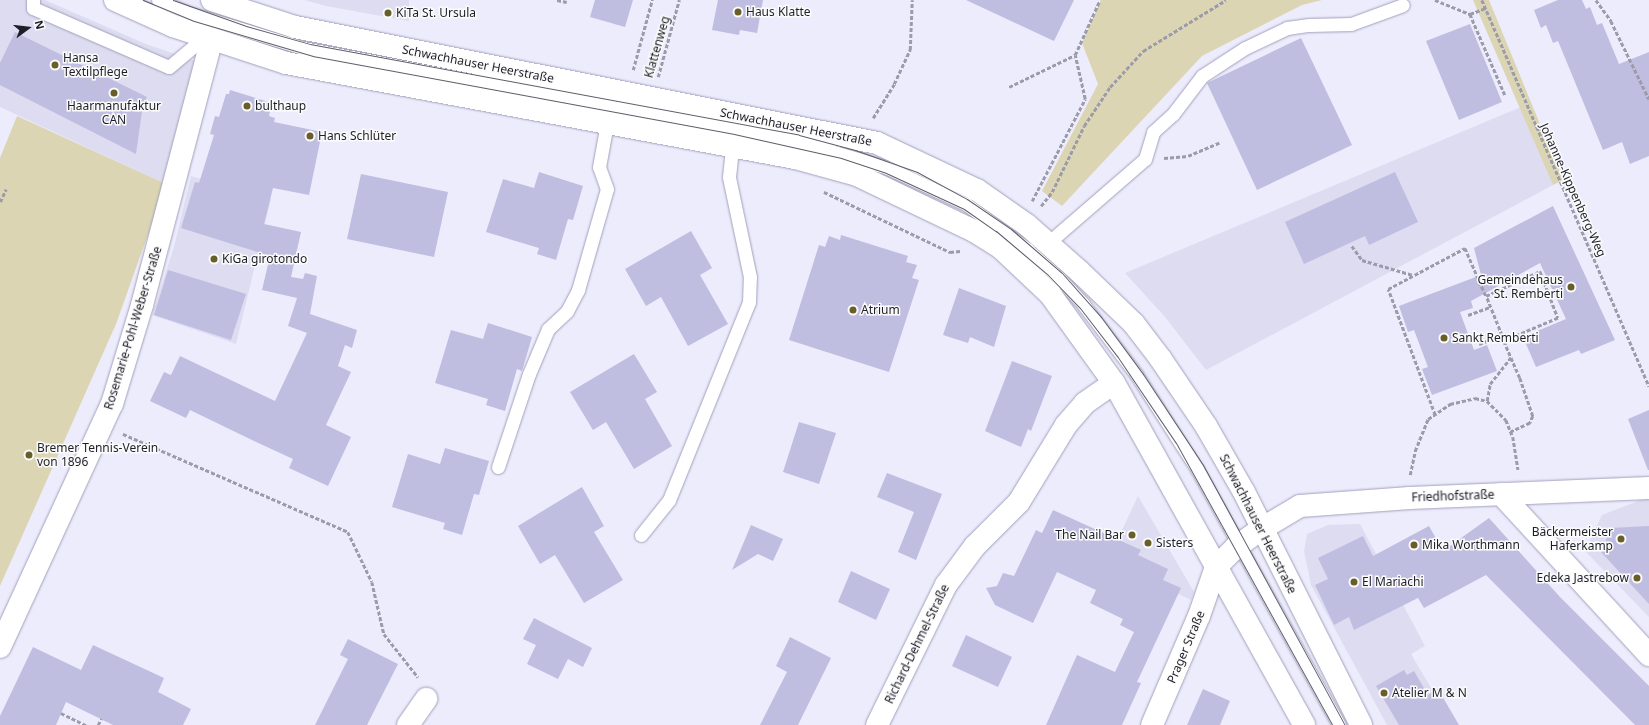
<!DOCTYPE html>
<meta charset="utf-8">
<style>
body{margin:0}
#map{position:relative;width:1649px;height:725px;overflow:hidden;background:#edecfd;font-family:"Noto Sans",sans-serif}
div>[style]{position:absolute}
.built>*{inset:0;background:#dddcf1}
.green>*{inset:0;background:#dbd5b3}
.building>*{inset:0;background:#bfbde0}
.path>*{height:2.5px;margin-top:-1.25px;transform-origin:0;background:repeating-linear-gradient(90deg,#9c9baa 0 4px,transparent 0 6px)}
.roads{filter:drop-shadow(0 0 1px #a1a0ba) drop-shadow(0 0 1px #a1a0ba)}
.service>*{height:13px;margin:-6.5px;padding:0 6.5px;transform-origin:6.5px;border-radius:6.5px;background:#fff}
.minor>*{height:22px;margin:-11px;padding:0 11px;transform-origin:11px;border-radius:11px;background:#fff}
.secondary>*{height:22px;margin:-11px;padding:0 11px;transform-origin:11px;border-radius:11px;background:#fff}
.tram>*{height:1px;margin:-0.5px;padding:0 0.5px;transform-origin:0.5px;border-radius:0.5px;background:#5e5e6a}
.dots>*{width:11px;height:11px;translate:-50% -50%;box-sizing:border-box;border:2px solid #fbfbfb;border-radius:50%}
span{translate:-50% -50%;white-space:nowrap;text-align:center;line-height:1.15;-webkit-text-stroke:3px #fbfbfb;paint-order:stroke}
.poi-label{font-size:12px;color:#1e1e28}
.left{translate:0 -50%;text-align:left}
.right{translate:-100% -50%;text-align:right}
.street-label{font-size:12px;color:#1e1e28}
.north{position:absolute;left:8px;top:8px;width:40px;height:40px;-webkit-text-stroke:3px #fbfbfb;paint-order:stroke;rotate:75deg;font-size:11px;font-weight:700;line-height:16px;text-align:center;color:#1e1e28}
.north::after{content:'';display:block;margin:auto;width:14px;height:18px;background:#1e1e28;clip-path:polygon(50% 0,100% 100%,50% 72%,0 100%)}
</style>
<div id="map">
<div class="built">
<i style="clip-path:polygon(0 0,45px 0,146px 44px,201px 63px,166px 184px,0 107px)"></i>
<i style="clip-path:polygon(304px 0,409px 0,409px 21px,326px 6px)"></i>
<i style="clip-path:polygon(1521px 107px,1553px 185px,1206px 370px,1165px 317px,1125px 273px)"></i>
<i style="clip-path:polygon(191px 176px,271px 199px,236px 344px,152px 315px,174px 247px)"></i>
<i style="clip-path:polygon(1138px 496px,1194px 592px,1191px 600px,1108px 560px)"></i>
<i style="clip-path:polygon(1649px 497px,1649px 617px,1585px 551px,1602px 515px)"></i>
<i style="clip-path:polygon(1360px 524px,1425px 646px,1411px 654px,1453px 725px,1387px 725px,1311px 585px,1304px 551px,1307px 534px,1328px 525px)"></i>
</div>
<div class="green">
<i style="clip-path:polygon(1101px 0,1322px 0,1302px 5px,1202px 56px,1062px 206px,1042px 191px,1098px 84px,1082px 43px)"></i>
<i style="clip-path:polygon(1473px 0,1489px 0,1563px 180px,1553px 185px)"></i>
<i style="clip-path:polygon(17px 116px,166px 184px,116px 324px,0 586px,0 158px)"></i>
</div>
<div class="building">
<i style="clip-path:polygon(595px 0,633px 0,625px 27px,590px 17px)"></i>
<i style="clip-path:polygon(718px 0,763px 0,757px 33px,740px 30px,739px 35px,712px 30px)"></i>
<i style="clip-path:polygon(966px 0,1074px 0,1054px 41px)"></i>
<i style="clip-path:polygon(1558px 0,1582px 0,1586px 9px,1590px 7px,1597px 25px,1602px 23px,1619px 64px,1649px 52px,1649px 156px,1630px 164px,1622px 142px,1603px 150px,1558px 41px,1553px 43px,1546px 25px,1541px 28px,1534px 10px)"></i>
<i style="clip-path:polygon(1470px 24px,1502px 102px,1459px 120px,1426px 41px)"></i>
<i style="clip-path:polygon(15px 32px,147px 97px,143px 104px,136px 154px,0 85px,0 63px)"></i>
<i style="clip-path:polygon(1301px 38px,1352px 145px,1257px 190px,1207px 83px)"></i>
<i style="clip-path:polygon(230px 90px,269px 102px,268px 106px,271px 107px,269px 116px,275px 118px,274px 122px,322px 132px,309px 195px,273px 188px,264px 224px,301px 232px,291px 277px,303px 279px,305px 273px,317px 276px,310px 314px,357px 330px,352px 348px,345px 345px,338px 366px,351px 372px,326px 425px,351px 437px,328px 486px,289px 468px,293px 459px,254px 441px,190px 410px,186px 418px,150px 401px,164px 372px,171px 375px,180px 356px,275px 401px,307px 333px,288px 326px,297px 298px,262px 290px,270px 256px,181px 228px,195px 182px,199px 183px,214px 135px,210px 134px,215px 116px,219px 117px,226px 94px,229px 94px)"></i>
<i style="clip-path:polygon(539px 172px,583px 186px,573px 220px,568px 219px,556px 260px,537px 254px,539px 248px,486px 232px,503px 179px,534px 188px)"></i>
<i style="clip-path:polygon(1395px 172px,1418px 222px,1369px 245px,1365px 236px,1304px 264px,1285px 222px)"></i>
<i style="clip-path:polygon(361px 174px,448px 192px,434px 257px,347px 239px)"></i>
<i style="clip-path:polygon(1553px 206px,1615px 340px,1581px 354px,1579px 350px,1536px 367px,1523px 337px,1566px 319px,1540px 263px,1471px 301px,1473px 308px,1460px 312px,1474px 350px,1487px 345px,1497px 371px,1432px 395px,1422px 369px,1428px 367px,1414px 330px,1408px 332px,1399px 306px,1481px 275px,1474px 248px)"></i>
<i style="clip-path:polygon(691px 231px,712px 268px,700px 275px,728px 324px,688px 346px,661px 297px,646px 306px,625px 269px)"></i>
<i style="clip-path:polygon(841px 235px,908px 256px,906px 262px,917px 265px,912px 278px,919px 280px,889px 372px,789px 340px,819px 245px,825px 247px,829px 236px,840px 240px)"></i>
<i style="clip-path:polygon(168px 270px,246px 294px,231px 340px,154px 315px)"></i>
<i style="clip-path:polygon(959px 288px,1006px 306px,994px 347px,970px 337px,968px 343px,943px 335px)"></i>
<i style="clip-path:polygon(488px 323px,532px 337px,522px 371px,517px 369px,505px 411px,486px 405px,488px 399px,435px 383px,451px 330px,483px 339px)"></i>
<i style="clip-path:polygon(634px 354px,657px 392px,645px 399px,672px 446px,634px 469px,606px 422px,593px 430px,570px 392px)"></i>
<i style="clip-path:polygon(1012px 361px,1052px 376px,1031px 431px,1028px 429px,1021px 447px,985px 431px)"></i>
<i style="clip-path:polygon(1649px 410px,1649px 470px,1648px 470px,1628px 419px)"></i>
<i style="clip-path:polygon(799px 422px,836px 433px,819px 484px,783px 472px)"></i>
<i style="clip-path:polygon(445px 448px,489px 461px,479px 495px,474px 494px,462px 535px,443px 529px,445px 523px,392px 507px,408px 454px,440px 464px)"></i>
<i style="clip-path:polygon(887px 473px,942px 494px,916px 560px,898px 552px,914px 512px,877px 497px)"></i>
<i style="clip-path:polygon(582px 487px,604px 526px,594px 532px,623px 580px,584px 603px,555px 555px,540px 564px,518px 526px)"></i>
<i style="clip-path:polygon(1053px 510px,1141px 550px,1138px 555px,1168px 569px,1163px 580px,1181px 588px,1137px 682px,1141px 683px,1122px 725px,1046px 725px,1077px 655px,1115px 672px,1134px 632px,1120px 625px,1123px 619px,1090px 603px,1096px 590px,1057px 572px,1033px 623px,995px 605px,986px 588px,997px 586px,1003px 573px,1014px 576px,1036px 530px,1042px 533px)"></i>
<i style="clip-path:polygon(1489px 518px,1560px 597px,1649px 686px,1649px 725px,1635px 725px,1486px 575px,1424px 608px,1418px 598px,1354px 630px,1349px 617px,1334px 625px,1315px 585px,1328px 579px,1318px 558px,1363px 536px,1373px 556px,1429px 526px,1443px 551px)"></i>
<i style="clip-path:polygon(751px 525px,783px 539px,773px 561px,758px 554px,732px 570px)"></i>
<i style="clip-path:polygon(1649px 526px,1649px 604px,1601px 552px,1611px 528px)"></i>
<i style="clip-path:polygon(851px 571px,890px 589px,876px 620px,838px 602px)"></i>
<i style="clip-path:polygon(534px 618px,592px 648px,583px 667px,568px 659px,558px 679px,527px 664px,536px 645px,523px 639px)"></i>
<i style="clip-path:polygon(966px 635px,1012px 657px,998px 687px,952px 666px)"></i>
<i style="clip-path:polygon(790px 637px,831px 658px,798px 725px,760px 725px,787px 672px,776px 666px)"></i>
<i style="clip-path:polygon(348px 639px,398px 664px,367px 725px,315px 725px,348px 659px,340px 655px)"></i>
<i style="clip-path:polygon(93px 645px,164px 678px,158px 692px,191px 709px,183px 725px,113px 725px,66px 702px,56px 725px,0 725px,0 716px,33px 647px,81px 670px)"></i>
<i style="clip-path:polygon(1404px 670px,1407px 675px,1414px 671px,1428px 695px,1438px 689px,1459px 725px,1399px 725px,1376px 686px)"></i>
<i style="clip-path:polygon(1203px 689px,1230px 701px,1220px 725px,1187px 725px)"></i>
</div>
<div class="path">
<i style="left:557px;top:0;width:10px;rotate:11deg"></i>
<i style="left:1435px;top:0;width:38px;rotate:22deg"></i>
<i style="left:1470px;top:14px;width:88px;rotate:66.6deg"></i>
<i style="left:1482px;top:0;width:421px;rotate:66.6deg"></i>
<i style="left:1596px;top:0;width:26px;rotate:54deg"></i>
<i style="left:1611px;top:21px;width:87px;rotate:64deg"></i>
<i style="left:1470px;top:14px;width:17px;rotate:-21deg"></i>
<i style="left:633px;top:70px;width:73px;rotate:-74.8deg"></i>
<i style="left:658px;top:77px;width:80px;rotate:-74.7deg"></i>
<i style="left:1009px;top:87px;width:73px;rotate:-25.9deg"></i>
<i style="left:873px;top:118px;width:40px;rotate:-58deg"></i>
<i style="left:894px;top:84px;width:38px;rotate:-65deg"></i>
<i style="left:910px;top:50px;width:50px;rotate:-87.7deg"></i>
<i style="left:1164px;top:158px;width:24px;rotate:-5deg"></i>
<i style="left:1188px;top:156px;width:34px;rotate:-23deg"></i>
<i style="left:824px;top:192px;width:140px;rotate:25.5deg"></i>
<i style="left:950px;top:252px;width:10px;rotate:-6deg"></i>
<i style="left:1032px;top:201px;width:115px;rotate:-62.5deg"></i>
<i style="left:1085px;top:99px;width:45px;rotate:-102.8deg"></i>
<i style="left:1075px;top:55px;width:60px;rotate:-65.6deg"></i>
<i style="left:0;top:202px;width:14px;rotate:-65deg"></i>
<i style="left:1041px;top:206px;width:18px;rotate:-52deg"></i>
<i style="left:1052px;top:192px;width:73px;rotate:-64.1deg"></i>
<i style="left:1084px;top:126px;width:47px;rotate:-56.3deg"></i>
<i style="left:1110px;top:87px;width:49px;rotate:-47.5deg"></i>
<i style="left:1143px;top:51px;width:97px;rotate:-31.6deg"></i>
<i style="left:1352px;top:246px;width:17px;rotate:54deg"></i>
<i style="left:1362px;top:260px;width:53px;rotate:16.4deg"></i>
<i style="left:1468px;top:315px;width:23px;rotate:-20deg"></i>
<i style="left:1504px;top:341px;width:48px;rotate:-111.8deg"></i>
<i style="left:1486px;top:296px;width:60px;rotate:-24.8deg"></i>
<i style="left:1540px;top:271px;width:50px;rotate:69deg"></i>
<i style="left:1558px;top:318px;width:59px;rotate:156.9deg"></i>
<i style="left:1504px;top:341px;width:40px;rotate:66.6deg"></i>
<i style="left:1520px;top:378px;width:40px;rotate:71.1deg"></i>
<i style="left:1533px;top:416px;width:8px;rotate:113deg"></i>
<i style="left:1530px;top:423px;width:21px;rotate:155deg"></i>
<i style="left:1479px;top:344px;width:25px;rotate:-21deg"></i>
<i style="left:1487px;top:401px;width:17px;rotate:-80deg"></i>
<i style="left:1490px;top:384px;width:34px;rotate:-52deg"></i>
<i style="left:1435px;top:415px;width:134px;rotate:-110.5deg"></i>
<i style="left:1388px;top:289px;width:87px;rotate:-28deg"></i>
<i style="left:1465px;top:248px;width:52px;rotate:66.4deg"></i>
<i style="left:123px;top:434px;width:245px;rotate:23.5deg"></i>
<i style="left:348px;top:532px;width:55px;rotate:64.4deg"></i>
<i style="left:372px;top:582px;width:53px;rotate:77deg"></i>
<i style="left:384px;top:634px;width:55px;rotate:51.7deg"></i>
<i style="left:1410px;top:475px;width:25px;rotate:-78deg"></i>
<i style="left:1415px;top:451px;width:35px;rotate:-68deg"></i>
<i style="left:1428px;top:419px;width:27px;rotate:-34deg"></i>
<i style="left:1450px;top:404px;width:26px;rotate:-13deg"></i>
<i style="left:1475px;top:398px;width:12px;rotate:14deg"></i>
<i style="left:1487px;top:401px;width:27px;rotate:45deg"></i>
<i style="left:1506px;top:420px;width:18px;rotate:68deg"></i>
<i style="left:1513px;top:437px;width:33px;rotate:81deg"></i>
<i style="left:61px;top:713px;width:28px;rotate:26deg"></i>
<i style="left:98px;top:725px;width:7px;rotate:-63deg"></i>
</div>
<div class="roads">
<div class="service">
<i style="left:33px;top:0;width:8px;rotate:90deg"></i>
<i style="left:33px;top:8px;width:148px;rotate:23.5deg"></i>
<i style="left:169px;top:67px;width:31px;rotate:-40deg"></i>
<i style="left:193px;top:47px;width:21px;rotate:-23deg"></i>
<i style="left:158px;top:0;width:30px;rotate:23deg"></i>
<i style="left:186px;top:12px;width:122px;rotate:17.1deg"></i>
<i style="left:303px;top:48px;width:503px;rotate:10.66deg"></i>
<i style="left:797px;top:141px;width:95px;rotate:16.5deg"></i>
<i style="left:888px;top:168px;width:86px;rotate:24.8deg"></i>
<i style="left:966px;top:204px;width:76px;rotate:36.4deg"></i>
<i style="left:1027px;top:249px;width:43px;rotate:42.2deg"></i>
<i style="left:1059px;top:278px;width:35px;rotate:47deg"></i>
<i style="left:1083px;top:304px;width:88px;rotate:52.9deg"></i>
<i style="left:1136px;top:374px;width:113px;rotate:57.3deg"></i>
<i style="left:1197px;top:469px;width:293px;rotate:61deg"></i>
<i style="left:1048px;top:243px;width:128px;rotate:-40.9deg"></i>
<i style="left:1145px;top:159px;width:28px;rotate:-73deg"></i>
<i style="left:1153px;top:132px;width:27px;rotate:-42deg"></i>
<i style="left:1173px;top:114px;width:48px;rotate:-52.7deg"></i>
<i style="left:1202px;top:76px;width:51px;rotate:-33.1deg"></i>
<i style="left:1245px;top:48px;width:47px;rotate:-25.5deg"></i>
<i style="left:1287px;top:28px;width:22px;rotate:-8deg"></i>
<i style="left:1309px;top:25px;width:42px;rotate:-1.4deg"></i>
<i style="left:1351px;top:24px;width:55px;rotate:-20.1deg"></i>
<i style="left:498px;top:467px;width:98px;rotate:-71.6deg"></i>
<i style="left:529px;top:374px;width:49px;rotate:-67.1deg"></i>
<i style="left:548px;top:329px;width:26px;rotate:-43deg"></i>
<i style="left:567px;top:311px;width:24px;rotate:-62deg"></i>
<i style="left:578px;top:290px;width:105px;rotate:-74deg"></i>
<i style="left:607px;top:189px;width:23px;rotate:-110deg"></i>
<i style="left:599px;top:167px;width:45px;rotate:-79.7deg"></i>
<i style="left:641px;top:535px;width:45px;rotate:-51.3deg"></i>
<i style="left:669px;top:500px;width:214px;rotate:-68deg"></i>
<i style="left:749px;top:302px;width:25px;rotate:-88deg"></i>
<i style="left:750px;top:277px;width:102px;rotate:-101.9deg"></i>
<i style="left:729px;top:177px;width:31px;rotate:-84deg"></i>
</div>
<div class="minor">
<i style="left:1501px;top:494px;width:219px;rotate:47.4deg"></i>
<i style="left:1263px;top:528px;width:43px;rotate:-30.7deg"></i>
<i style="left:1300px;top:506px;width:110px;rotate:-4.2deg"></i>
<i style="left:1410px;top:498px;width:239px;rotate:-2.4deg"></i>
<i style="left:0;top:647px;width:268px;rotate:-65.3deg"></i>
<i style="left:112px;top:404px;width:103px;rotate:-73.1deg"></i>
<i style="left:142px;top:305px;width:275px;rotate:-75.3deg"></i>
<i style="left:408px;top:725px;width:32px;rotate:-55deg"></i>
<i style="left:877px;top:725px;width:156px;rotate:-63.8deg"></i>
<i style="left:946px;top:585px;width:49px;rotate:-53.4deg"></i>
<i style="left:975px;top:546px;width:62px;rotate:-45deg"></i>
<i style="left:1019px;top:502px;width:90px;rotate:-58.6deg"></i>
<i style="left:1066px;top:425px;width:29px;rotate:-49deg"></i>
<i style="left:1085px;top:403px;width:35px;rotate:-35deg"></i>
<i style="left:1152px;top:725px;width:119px;rotate:-66.7deg"></i>
<i style="left:1199px;top:616px;width:52px;rotate:-70.9deg"></i>
</div>
<div class="secondary">
<i style="left:115px;top:0;width:64px;rotate:24.1deg"></i>
<i style="left:173px;top:26px;width:119px;rotate:18.1deg"></i>
<i style="left:286px;top:63px;width:518px;rotate:10.57deg"></i>
<i style="left:795px;top:158px;width:64px;rotate:15.3deg"></i>
<i style="left:857px;top:175px;width:130px;rotate:25.6deg"></i>
<i style="left:974px;top:231px;width:32px;rotate:32deg"></i>
<i style="left:1001px;top:248px;width:67px;rotate:43.2deg"></i>
<i style="left:1050px;top:294px;width:110px;rotate:54.3deg"></i>
<i style="left:1114px;top:383px;width:391px;rotate:60.9deg"></i>
<i style="left:212px;top:0;width:87px;rotate:18deg"></i>
<i style="left:295px;top:27px;width:593px;rotate:11.27deg"></i>
<i style="left:877px;top:143px;width:110px;rotate:25.2deg"></i>
<i style="left:977px;top:190px;width:61px;rotate:35deg"></i>
<i style="left:1027px;top:225px;width:69px;rotate:41.5deg"></i>
<i style="left:1079px;top:271px;width:76px;rotate:43.9deg"></i>
<i style="left:1134px;top:324px;width:43px;rotate:52.6deg"></i>
<i style="left:1160px;top:358px;width:82px;rotate:55.9deg"></i>
<i style="left:1206px;top:426px;width:76px;rotate:60.1deg"></i>
<i style="left:1244px;top:492px;width:261px;rotate:63.3deg"></i>
<i style="left:1216px;top:567px;width:27px;rotate:-45deg"></i>
<i style="left:1235px;top:548px;width:34px;rotate:-36deg"></i>
</div>
</div>
<div class="tram">
<i style="left:143px;top:0;width:55px;rotate:22.4deg"></i>
<i style="left:194px;top:21px;width:124px;rotate:16.4deg"></i>
<i style="left:313px;top:56px;width:428px;rotate:10.5deg"></i>
<i style="left:734px;top:134px;width:110px;rotate:12.6deg"></i>
<i style="left:841px;top:158px;width:47px;rotate:18.4deg"></i>
<i style="left:886px;top:173px;width:86px;rotate:24.8deg"></i>
<i style="left:964px;top:209px;width:39px;rotate:35deg"></i>
<i style="left:996px;top:231px;width:68px;rotate:40.2deg"></i>
<i style="left:1048px;top:275px;width:46px;rotate:45.9deg"></i>
<i style="left:1080px;top:308px;width:61px;rotate:52.4deg"></i>
<i style="left:1117px;top:356px;width:105px;rotate:55.9deg"></i>
<i style="left:1176px;top:443px;width:322px;rotate:61deg"></i>
<i style="left:173px;top:0;width:77px;rotate:19.6deg"></i>
<i style="left:246px;top:26px;width:66px;rotate:15.7deg"></i>
<i style="left:310px;top:44px;width:497px;rotate:10.5deg"></i>
<i style="left:799px;top:135px;width:58px;rotate:15deg"></i>
<i style="left:855px;top:150px;width:66px;rotate:19.5deg"></i>
<i style="left:917px;top:172px;width:57px;rotate:28.4deg"></i>
<i style="left:967px;top:199px;width:53px;rotate:34.3deg"></i>
<i style="left:1011px;top:229px;width:67px;rotate:40.8deg"></i>
<i style="left:1062px;top:273px;width:59px;rotate:48.4deg"></i>
<i style="left:1101px;top:317px;width:71px;rotate:53.6deg"></i>
<i style="left:1143px;top:374px;width:109px;rotate:56.6deg"></i>
<i style="left:1203px;top:465px;width:296px;rotate:61.4deg"></i>
</div>
<div class="dots">
<i style="left:738px;top:12px;background:#685e2a"></i>
<i style="left:388px;top:13px;background:#685e2a"></i>
<i style="left:55px;top:65px;background:#685e2a"></i>
<i style="left:114px;top:93px;background:#685e2a"></i>
<i style="left:247px;top:106px;background:#685e2a"></i>
<i style="left:310px;top:136px;background:#685e2a"></i>
<i style="left:214px;top:259px;background:#685e2a"></i>
<i style="left:1571px;top:287px;background:#685e2a"></i>
<i style="left:853px;top:310px;background:#685e2a"></i>
<i style="left:1444px;top:338px;background:#685e2a"></i>
<i style="left:29px;top:455px;background:#685e2a"></i>
<i style="left:1132px;top:535px;background:#685e2a"></i>
<i style="left:1621px;top:539px;background:#685e2a"></i>
<i style="left:1148px;top:543px;background:#685e2a"></i>
<i style="left:1414px;top:545px;background:#685e2a"></i>
<i style="left:1637px;top:578px;background:#685e2a"></i>
<i style="left:1354px;top:582px;background:#685e2a"></i>
<i style="left:1384px;top:693px;background:#685e2a"></i>
</div>
<div class="poi-label">
<span class="left" style="left:746px;top:12px">Haus Klatte</span>
<span class="left" style="left:396px;top:13px">KiTa St. Ursula</span>
<span class="left" style="left:63px;top:65px">Hansa<br>Textilpflege</span>
<span style="left:114px;top:113px">Haarmanufaktur<br>CAN</span>
<span class="left" style="left:255px;top:106px">bulthaup</span>
<span class="left" style="left:318px;top:136px">Hans Schlüter</span>
<span class="left" style="left:222px;top:259px">KiGa girotondo</span>
<span class="right" style="left:1563px;top:287px">Gemeindehaus<br>St. Remberti</span>
<span class="left" style="left:861px;top:310px">Atrium</span>
<span class="left" style="left:1452px;top:338px">Sankt Remberti</span>
<span class="left" style="left:37px;top:455px">Bremer Tennis-Verein<br>von 1896</span>
<span class="right" style="left:1613px;top:539px">Bäckermeister<br>Haferkamp</span>
<span class="right" style="left:1124px;top:535px">The Nail Bar</span>
<span class="left" style="left:1156px;top:543px">Sisters</span>
<span class="left" style="left:1422px;top:545px">Mika Worthmann</span>
<span class="right" style="left:1629px;top:578px">Edeka Jastrebow</span>
<span class="left" style="left:1362px;top:582px">El Mariachi</span>
<span class="left" style="left:1392px;top:693px">Atelier M &amp; N</span>
</div>
<div class="street-label">
<span style="left:657px;top:47px;rotate:-74deg">Klattenweg</span>
<span style="left:478px;top:64px;rotate:11deg">Schwachhauser Heerstraße</span>
<span style="left:796px;top:127px;rotate:11deg">Schwachhauser Heerstraße</span>
<span style="left:1573px;top:190px;rotate:66deg">Johanne-Kippenberg-Weg</span>
<span style="left:133px;top:328px;rotate:-73deg">Rosemarie-Pohl-Weber-Straße</span>
<span style="left:1453px;top:496px;rotate:-2deg">Friedhofstraße</span>
<span style="left:1258px;top:524px;rotate:63deg">Schwachhauser Heerstraße</span>
<span style="left:917px;top:644px;rotate:-64deg">Richard-Dehmel-Straße</span>
<span style="left:1186px;top:647px;rotate:-67deg">Prager Straße</span>
</div>
<div class="north">N</div>
</div>
